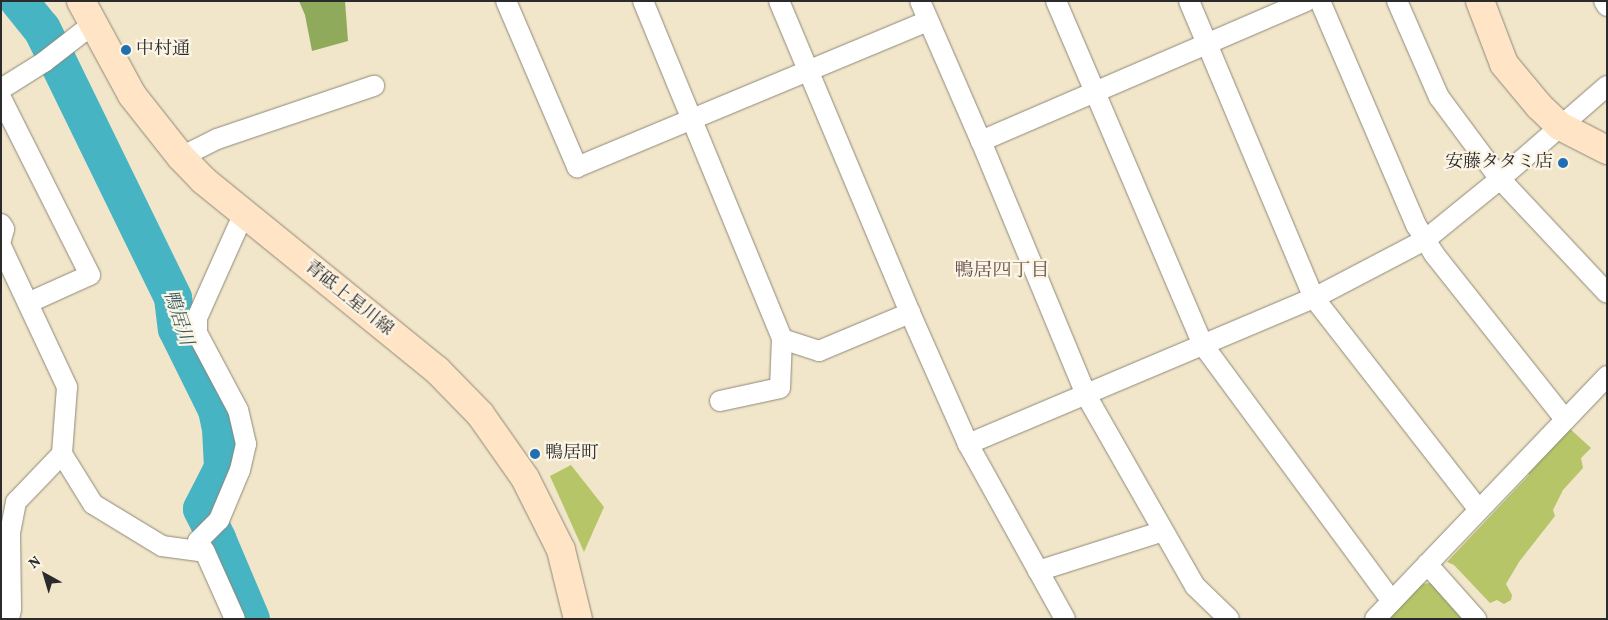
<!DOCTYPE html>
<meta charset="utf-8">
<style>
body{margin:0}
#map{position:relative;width:1608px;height:620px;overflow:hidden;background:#f1e6c9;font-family:Vollkorn,"Noto Serif JP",serif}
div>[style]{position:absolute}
.green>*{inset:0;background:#b5c567}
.forest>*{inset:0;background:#90aa5c}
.river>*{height:38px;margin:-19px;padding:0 19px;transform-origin:19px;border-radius:19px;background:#47b4c4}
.roads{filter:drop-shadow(0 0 1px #8e887a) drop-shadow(0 0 1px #8e887a)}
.street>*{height:20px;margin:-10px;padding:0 10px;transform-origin:10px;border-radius:10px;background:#fff}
.secondary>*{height:28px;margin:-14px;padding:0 14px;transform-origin:14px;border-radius:14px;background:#ffe4c6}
.dots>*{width:14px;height:14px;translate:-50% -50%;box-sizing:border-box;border:2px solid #fcf5e5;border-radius:50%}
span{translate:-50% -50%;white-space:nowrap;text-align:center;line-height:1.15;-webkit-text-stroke:4.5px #fcf5e5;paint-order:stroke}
.poi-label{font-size:18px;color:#2b2b2b}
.left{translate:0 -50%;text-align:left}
.right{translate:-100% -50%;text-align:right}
.street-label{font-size:18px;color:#2b2b2b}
.neighbourhood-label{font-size:19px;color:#6a544e}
.water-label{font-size:19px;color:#355b61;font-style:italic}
.frame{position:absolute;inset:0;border:2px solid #2b2b2b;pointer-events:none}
.north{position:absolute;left:20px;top:550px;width:50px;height:50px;-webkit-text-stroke:4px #fcf5e5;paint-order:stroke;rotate:321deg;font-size:14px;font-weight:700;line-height:20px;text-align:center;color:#2b2b2b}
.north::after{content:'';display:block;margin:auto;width:18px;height:22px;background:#2b2b2b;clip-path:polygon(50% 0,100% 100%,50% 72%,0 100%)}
</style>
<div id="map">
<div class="green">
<i style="clip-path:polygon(1568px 427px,1591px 448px,1581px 458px,1583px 468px,1563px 490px,1553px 510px,1555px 516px,1519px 562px,1506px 584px,1512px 595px,1511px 600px,1504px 604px,1497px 600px,1490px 603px,1454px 565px,1447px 562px,1529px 475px,1526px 470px)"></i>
<i style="clip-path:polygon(571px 465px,604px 507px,584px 552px,550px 476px)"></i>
<i style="clip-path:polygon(1431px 583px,1464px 619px,1387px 619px,1419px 584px)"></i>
</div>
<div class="forest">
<i style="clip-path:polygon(299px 1px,345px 1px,348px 41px,312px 51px,305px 15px)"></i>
</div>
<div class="river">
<i style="left:19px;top:1px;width:36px;rotate:51deg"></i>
<i style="left:42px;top:29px;width:299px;rotate:64deg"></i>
<i style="left:173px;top:298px;width:31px;rotate:83deg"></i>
<i style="left:177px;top:329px;width:90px;rotate:63.7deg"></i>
<i style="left:217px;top:410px;width:19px;rotate:78deg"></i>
<i style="left:221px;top:429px;width:39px;rotate:87deg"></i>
<i style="left:223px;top:468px;width:46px;rotate:117.1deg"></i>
<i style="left:202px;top:509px;width:34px;rotate:63deg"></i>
<i style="left:217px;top:539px;width:87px;rotate:67deg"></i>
</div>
<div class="roads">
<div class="street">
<i style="left:506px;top:1px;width:181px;rotate:66.8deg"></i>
<i style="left:577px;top:167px;width:380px;rotate:-22.6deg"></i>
<i style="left:643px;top:1px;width:365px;rotate:67.6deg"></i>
<i style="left:782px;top:339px;width:39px;rotate:18deg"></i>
<i style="left:819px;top:351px;width:99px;rotate:-22.7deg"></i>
<i style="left:779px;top:1px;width:338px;rotate:67.2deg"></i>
<i style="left:910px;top:313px;width:143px;rotate:66.1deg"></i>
<i style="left:968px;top:444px;width:200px;rotate:61deg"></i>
<i style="left:920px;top:1px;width:153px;rotate:66.5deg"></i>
<i style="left:981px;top:141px;width:275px;rotate:67.5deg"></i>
<i style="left:1086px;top:395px;width:220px;rotate:60.3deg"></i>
<i style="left:1195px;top:586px;width:47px;rotate:44.1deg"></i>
<i style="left:1056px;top:1px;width:99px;rotate:66.8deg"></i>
<i style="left:1095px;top:92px;width:230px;rotate:-23.3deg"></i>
<i style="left:1189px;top:1px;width:322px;rotate:67.2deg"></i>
<i style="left:1314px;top:298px;width:267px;rotate:52.1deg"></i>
<i style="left:1320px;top:1px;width:244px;rotate:66.8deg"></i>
<i style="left:1416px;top:225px;width:34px;rotate:58deg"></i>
<i style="left:1434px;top:254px;width:211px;rotate:51.6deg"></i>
<i style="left:1397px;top:1px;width:105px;rotate:66.4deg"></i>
<i style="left:1439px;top:97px;width:102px;rotate:53.4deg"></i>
<i style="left:1500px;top:179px;width:156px;rotate:46.8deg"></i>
<i style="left:1604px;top:1px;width:6px;rotate:59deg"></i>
<i style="left:1px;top:89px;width:51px;rotate:-32.1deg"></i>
<i style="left:44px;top:62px;width:62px;rotate:-37.8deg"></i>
<i style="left:1px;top:98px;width:198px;rotate:63.3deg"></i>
<i style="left:90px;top:275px;width:68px;rotate:155.7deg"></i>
<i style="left:981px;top:141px;width:124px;rotate:-23.3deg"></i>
<i style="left:1095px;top:92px;width:275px;rotate:66.9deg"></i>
<i style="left:1203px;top:345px;width:318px;rotate:53.6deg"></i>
<i style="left:181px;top:157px;width:40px;rotate:-26.6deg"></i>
<i style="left:217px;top:139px;width:166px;rotate:-18.7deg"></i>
<i style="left:1px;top:224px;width:6px;rotate:59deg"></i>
<i style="left:4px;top:229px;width:11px;rotate:105deg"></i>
<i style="left:1px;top:246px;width:156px;rotate:64.9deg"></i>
<i style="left:67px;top:387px;width:67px;rotate:94.3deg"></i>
<i style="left:62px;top:454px;width:66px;rotate:133.8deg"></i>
<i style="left:16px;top:502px;width:33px;rotate:101deg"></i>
<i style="left:10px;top:534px;width:75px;rotate:89.2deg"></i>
<i style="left:11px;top:609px;width:10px;rotate:101deg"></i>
<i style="left:720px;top:401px;width:61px;rotate:-12.2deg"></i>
<i style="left:780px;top:388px;width:49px;rotate:-87.7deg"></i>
<i style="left:968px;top:444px;width:376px;rotate:-22.9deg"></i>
<i style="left:1314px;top:298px;width:125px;rotate:-27.6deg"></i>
<i style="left:1425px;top:240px;width:97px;rotate:-39.1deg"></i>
<i style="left:1500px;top:179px;width:142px;rotate:-41deg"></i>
<i style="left:62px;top:454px;width:59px;rotate:58.2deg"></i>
<i style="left:93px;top:504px;width:81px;rotate:31.3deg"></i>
<i style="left:162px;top:546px;width:43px;rotate:7.9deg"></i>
<i style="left:205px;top:552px;width:73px;rotate:65.9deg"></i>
<i style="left:205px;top:552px;width:13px;rotate:-122deg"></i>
<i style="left:198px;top:541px;width:30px;rotate:-45deg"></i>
<i style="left:219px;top:520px;width:54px;rotate:-67.2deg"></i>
<i style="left:240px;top:470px;width:27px;rotate:-77deg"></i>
<i style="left:246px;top:444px;width:35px;rotate:-103deg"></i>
<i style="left:238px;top:410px;width:87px;rotate:-118deg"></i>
<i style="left:197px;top:333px;width:15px;rotate:-90deg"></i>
<i style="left:197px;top:318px;width:113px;rotate:-65.9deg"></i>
<i style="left:1427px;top:564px;width:74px;rotate:48.3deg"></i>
<i style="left:1038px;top:571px;width:131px;rotate:-17.7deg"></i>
<i style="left:1375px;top:619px;width:336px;rotate:-46.3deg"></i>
</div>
<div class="secondary">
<i style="left:81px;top:1px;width:107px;rotate:61.5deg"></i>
<i style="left:132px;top:95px;width:79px;rotate:51.7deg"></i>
<i style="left:181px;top:157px;width:32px;rotate:46deg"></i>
<i style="left:203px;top:180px;width:301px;rotate:39.1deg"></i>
<i style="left:437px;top:370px;width:62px;rotate:45.7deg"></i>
<i style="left:480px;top:414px;width:78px;rotate:54.9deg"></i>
<i style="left:525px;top:478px;width:80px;rotate:63.4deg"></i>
<i style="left:561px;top:550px;width:71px;rotate:76.2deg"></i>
<i style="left:1480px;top:1px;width:67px;rotate:69.1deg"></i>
<i style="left:1504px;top:64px;width:55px;rotate:50.2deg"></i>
<i style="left:1539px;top:106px;width:29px;rotate:44deg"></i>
<i style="left:1560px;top:126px;width:53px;rotate:27.1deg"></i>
</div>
</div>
<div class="dots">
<i style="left:126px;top:50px;background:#1f6fb2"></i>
<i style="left:1563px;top:163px;background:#1f6fb2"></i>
<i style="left:535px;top:454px;background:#1f6fb2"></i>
</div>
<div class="poi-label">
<span class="left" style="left:136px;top:50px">中村通</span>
<span class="right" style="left:1553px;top:163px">安藤タタミ店</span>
<span class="left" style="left:545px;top:454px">鴨居町</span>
</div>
<div class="street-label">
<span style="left:348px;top:299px;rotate:39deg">青砥上星川線</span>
</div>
<div class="neighbourhood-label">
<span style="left:1002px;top:272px">鴨居四丁目</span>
</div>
<div class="water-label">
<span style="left:177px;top:318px;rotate:72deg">鴨居川</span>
</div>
<div class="frame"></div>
<div class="north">N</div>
</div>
